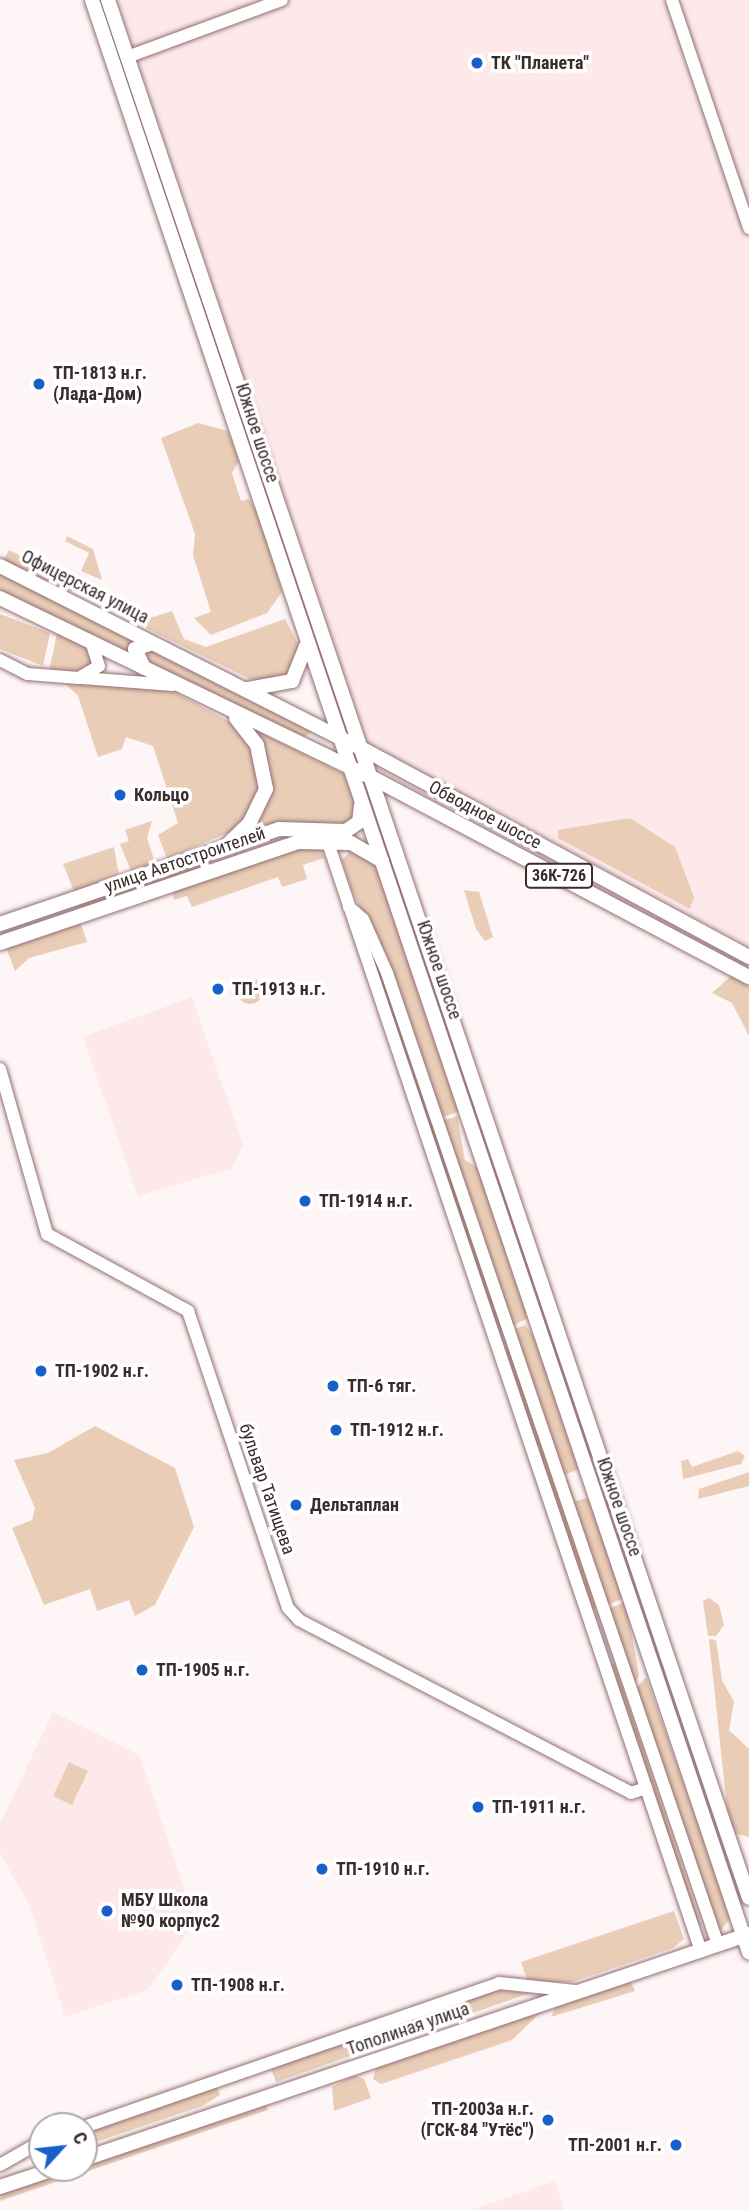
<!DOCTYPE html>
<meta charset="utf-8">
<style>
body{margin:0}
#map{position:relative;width:749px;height:2210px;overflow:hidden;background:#fef5f6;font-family:"Roboto Condensed",sans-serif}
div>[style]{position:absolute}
.built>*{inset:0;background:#fde9ea}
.green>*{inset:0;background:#e9cdb7}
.round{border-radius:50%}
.roads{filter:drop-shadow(0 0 2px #916f71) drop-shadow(0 0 2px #916f71)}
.minor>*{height:12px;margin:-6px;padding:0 6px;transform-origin:6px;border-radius:6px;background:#fff}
.major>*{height:14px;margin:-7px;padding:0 7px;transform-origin:7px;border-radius:7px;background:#fff}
.dots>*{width:19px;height:19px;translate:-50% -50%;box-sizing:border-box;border:4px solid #fff;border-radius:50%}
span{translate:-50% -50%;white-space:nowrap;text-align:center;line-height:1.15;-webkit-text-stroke:7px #fff;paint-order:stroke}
.shield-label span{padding:2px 5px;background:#fff;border:2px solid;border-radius:5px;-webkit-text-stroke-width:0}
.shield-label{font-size:16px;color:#3a2b2c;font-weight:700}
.poi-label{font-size:18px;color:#3a2b2c;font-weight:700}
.left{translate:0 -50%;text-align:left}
.right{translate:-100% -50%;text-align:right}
.street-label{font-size:18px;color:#3a2b2c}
.north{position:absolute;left:28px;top:2112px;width:70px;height:70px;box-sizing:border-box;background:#fff;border:2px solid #b0aaab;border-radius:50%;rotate:63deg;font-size:19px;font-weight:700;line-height:28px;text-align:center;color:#3a2b2c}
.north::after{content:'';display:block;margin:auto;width:24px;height:32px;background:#195fca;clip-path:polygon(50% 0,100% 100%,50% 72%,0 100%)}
</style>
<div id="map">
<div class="built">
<i style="clip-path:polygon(117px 0,749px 0,749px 946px,368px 743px)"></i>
<i style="clip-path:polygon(192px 997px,243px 1145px,232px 1168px,138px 1196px,83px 1037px)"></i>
<i style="clip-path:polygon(53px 1712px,139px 1755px,195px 1921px,148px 1990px,65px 2017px,29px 1904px,0 1854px,0 1824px)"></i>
<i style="clip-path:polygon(555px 2181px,565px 2210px,470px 2210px)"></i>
</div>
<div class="green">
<i style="clip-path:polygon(198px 423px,228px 431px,239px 461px,232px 473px,241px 501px,249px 499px,258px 513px,282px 592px,267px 613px,211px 635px,194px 618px,211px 612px,193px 555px,195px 534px,161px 438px)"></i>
<i style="clip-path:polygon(67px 536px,93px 549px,102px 580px,81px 571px,89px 553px,65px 541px)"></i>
<i style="clip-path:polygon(9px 550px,72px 582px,72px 592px,3px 562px)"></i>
<i style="clip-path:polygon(0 572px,140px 642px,131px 655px,0 591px)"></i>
<i style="clip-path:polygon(89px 591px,121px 614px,135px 614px,138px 622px,172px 611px,184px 639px,206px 647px,285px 619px,303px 653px,292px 677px,258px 683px,85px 598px)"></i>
<i style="clip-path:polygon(0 614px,50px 633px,43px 666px,0 649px)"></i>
<i style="clip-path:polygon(57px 633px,90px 649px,96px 657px,87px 673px,49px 672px)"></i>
<i style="clip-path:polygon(147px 648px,311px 730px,311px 733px,304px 737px,147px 664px,138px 652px)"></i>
<i style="clip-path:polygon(66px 684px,163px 686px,234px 724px,248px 738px,261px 792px,239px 828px,167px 859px,158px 835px,178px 823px,153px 746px,126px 737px,122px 749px,98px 757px,78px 696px)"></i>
<i style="clip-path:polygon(243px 724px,344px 774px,359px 811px,347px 828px,239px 838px,263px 812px,270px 781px,264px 750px)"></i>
<i style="clip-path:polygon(630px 818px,675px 847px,694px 897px,690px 909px,558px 838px,558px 830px)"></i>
<i style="clip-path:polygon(152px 821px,147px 838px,155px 862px,131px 871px,120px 844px,129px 841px,125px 830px)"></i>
<i style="clip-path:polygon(300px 845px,320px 848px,324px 858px,303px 865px,307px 879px,282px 887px,278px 877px,192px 907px,187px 896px,174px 900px,173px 890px)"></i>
<i style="clip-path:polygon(114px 847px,119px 875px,74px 891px,63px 864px)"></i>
<i style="clip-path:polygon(353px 848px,374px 859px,461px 1111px,440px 1118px,382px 950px,351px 889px,342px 860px)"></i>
<i style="clip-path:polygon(211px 861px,208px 866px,80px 910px,77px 903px)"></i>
<i style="clip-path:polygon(464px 890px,479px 892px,493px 937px,485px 941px,476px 929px)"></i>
<i style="clip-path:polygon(79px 918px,87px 942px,29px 958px,15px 971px,6px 947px)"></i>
<i style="clip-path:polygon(732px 975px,749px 985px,749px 1036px,732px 1003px,712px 993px)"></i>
<i class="round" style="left:237px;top:978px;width:26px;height:26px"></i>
<i style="clip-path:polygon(457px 1116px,465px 1160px,480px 1169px,530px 1317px,510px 1327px,442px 1121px)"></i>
<i style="clip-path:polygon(433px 1121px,501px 1325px,498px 1329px,426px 1123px)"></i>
<i style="clip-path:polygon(525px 1325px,537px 1339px,576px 1454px,578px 1470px,560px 1476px,511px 1331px)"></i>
<i style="clip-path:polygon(505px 1347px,509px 1350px,596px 1608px,589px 1610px)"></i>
<i style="clip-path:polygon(95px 1426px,175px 1468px,194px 1527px,155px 1605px,135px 1616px,129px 1600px,97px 1611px,90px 1589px,44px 1605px,12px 1528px,32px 1520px,35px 1508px,14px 1460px,48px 1453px)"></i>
<i style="clip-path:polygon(738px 1451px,745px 1456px,741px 1464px,683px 1479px,681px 1461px,688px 1459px,692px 1467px)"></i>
<i style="clip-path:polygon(749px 1472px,749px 1486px,698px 1499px,699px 1489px)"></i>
<i style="clip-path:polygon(568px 1479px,575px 1501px,587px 1498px,595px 1509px,625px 1598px,604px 1606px,562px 1481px)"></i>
<i style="clip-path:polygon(709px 1598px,719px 1605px,724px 1625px,716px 1636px,708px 1636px,703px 1601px)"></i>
<i style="clip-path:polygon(626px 1602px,639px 1675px,632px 1689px,605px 1610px)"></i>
<i style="clip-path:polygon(709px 1639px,716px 1640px,722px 1680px,734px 1702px,729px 1730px,749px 1749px,749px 1837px,736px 1834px,728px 1817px)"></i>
<i style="clip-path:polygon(610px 1662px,615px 1665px,701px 1925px,697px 1926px)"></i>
<i style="clip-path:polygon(646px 1677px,731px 1917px,719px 1933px,633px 1692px)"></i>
<i style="clip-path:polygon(69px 1762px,88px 1771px,72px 1805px,53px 1796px)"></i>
<i style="clip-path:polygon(674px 1911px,684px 1939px,673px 1948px,572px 1982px,528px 1982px,521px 1962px)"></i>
<i style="clip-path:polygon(631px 1982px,635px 1991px,551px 2017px,555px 2007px)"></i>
<i style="clip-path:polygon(492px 1990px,530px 1993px,276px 2082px,270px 2066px)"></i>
<i style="clip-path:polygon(541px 2012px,512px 2040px,381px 2084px,373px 2079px,376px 2068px)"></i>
<i style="clip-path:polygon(354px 2075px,364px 2079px,371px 2098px,334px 2111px,332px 2087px)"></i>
<i style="clip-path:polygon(216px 2084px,220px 2095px,202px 2106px,84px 2146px,84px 2128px)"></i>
<i style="clip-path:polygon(266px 2104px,268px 2110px,0 2201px,0 2194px)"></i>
</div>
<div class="roads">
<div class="minor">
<i style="left:672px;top:0;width:241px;rotate:71.3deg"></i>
<i style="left:127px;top:57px;width:165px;rotate:-20.2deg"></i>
<i style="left:0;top:660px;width:31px;rotate:27deg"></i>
<i style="left:28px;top:674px;width:51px;rotate:4.5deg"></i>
<i style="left:79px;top:678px;width:23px;rotate:-31deg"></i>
<i style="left:99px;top:666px;width:23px;rotate:-108deg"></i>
<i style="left:82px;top:678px;width:91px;rotate:4.4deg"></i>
<i style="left:325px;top:834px;width:1179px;rotate:71.4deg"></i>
<i style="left:349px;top:907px;width:18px;rotate:41deg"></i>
<i style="left:363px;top:919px;width:59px;rotate:66deg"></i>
<i style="left:387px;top:973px;width:1027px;rotate:71.19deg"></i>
<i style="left:0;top:1069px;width:172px;rotate:74.1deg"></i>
<i style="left:47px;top:1234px;width:161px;rotate:28.6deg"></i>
<i style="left:188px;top:1311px;width:313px;rotate:71.4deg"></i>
<i style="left:288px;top:1608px;width:16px;rotate:47deg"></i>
<i style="left:299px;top:1620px;width:374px;rotate:27.5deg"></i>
<i style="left:631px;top:1793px;width:16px;rotate:-18deg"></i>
<i style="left:84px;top:2127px;width:439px;rotate:-19.1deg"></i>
<i style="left:499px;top:1983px;width:77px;rotate:5.9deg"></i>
<i style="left:0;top:2165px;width:48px;rotate:-29.7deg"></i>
</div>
<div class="major">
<i style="left:92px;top:0;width:2060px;rotate:71.4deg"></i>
<i style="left:108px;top:0;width:2003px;rotate:71.34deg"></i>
<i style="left:0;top:566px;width:402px;rotate:26.8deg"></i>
<i style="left:359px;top:747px;width:443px;rotate:28.3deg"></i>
<i style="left:0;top:598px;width:410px;rotate:25.8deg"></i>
<i style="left:369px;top:776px;width:430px;rotate:27.9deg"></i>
<i style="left:144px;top:668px;width:21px;rotate:-115deg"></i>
<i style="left:135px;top:649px;width:18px;rotate:-19deg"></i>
<i style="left:248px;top:689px;width:45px;rotate:-10.3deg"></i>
<i style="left:292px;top:681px;width:37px;rotate:-68deg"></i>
<i style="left:228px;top:844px;width:29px;rotate:-44deg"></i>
<i style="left:249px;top:824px;width:39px;rotate:-64deg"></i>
<i style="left:266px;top:789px;width:45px;rotate:-101.6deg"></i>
<i style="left:257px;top:745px;width:34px;rotate:-128deg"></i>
<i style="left:0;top:924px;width:295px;rotate:-18.8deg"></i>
<i style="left:279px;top:829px;width:67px;rotate:1.7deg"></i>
<i style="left:346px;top:831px;width:16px;rotate:-35deg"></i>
<i style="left:359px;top:822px;width:16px;rotate:-83deg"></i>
<i style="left:0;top:943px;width:316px;rotate:-18.7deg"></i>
<i style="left:299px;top:842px;width:52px;rotate:1.1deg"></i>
<i style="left:351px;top:843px;width:36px;rotate:30deg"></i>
<i style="left:84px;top:2159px;width:702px;rotate:-18.69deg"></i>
<i style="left:0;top:2187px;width:60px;rotate:-18.4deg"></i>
</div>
</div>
<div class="dots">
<i style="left:477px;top:63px;background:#195fca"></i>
<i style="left:39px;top:384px;background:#195fca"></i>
<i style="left:120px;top:795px;background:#195fca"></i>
<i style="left:218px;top:989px;background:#195fca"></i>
<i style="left:305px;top:1201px;background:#195fca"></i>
<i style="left:41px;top:1371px;background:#195fca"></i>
<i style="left:333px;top:1386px;background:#195fca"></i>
<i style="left:336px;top:1430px;background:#195fca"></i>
<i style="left:296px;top:1505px;background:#195fca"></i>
<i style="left:142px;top:1670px;background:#195fca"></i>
<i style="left:478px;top:1807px;background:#195fca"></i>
<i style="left:322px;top:1869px;background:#195fca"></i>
<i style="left:107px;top:1911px;background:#195fca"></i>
<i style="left:177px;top:1985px;background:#195fca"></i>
<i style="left:548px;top:2120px;background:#195fca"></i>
<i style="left:676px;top:2145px;background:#195fca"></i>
</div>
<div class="shield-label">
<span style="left:559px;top:876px">36К-726</span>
</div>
<div class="poi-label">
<span class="left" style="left:491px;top:63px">ТК "Планета"</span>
<span class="left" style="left:53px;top:384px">ТП-1813 н.г.<br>(Лада-Дом)</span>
<span class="left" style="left:134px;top:795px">Кольцо</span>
<span class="left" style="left:232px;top:989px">ТП-1913 н.г.</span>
<span class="left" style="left:319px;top:1201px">ТП-1914 н.г.</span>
<span class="left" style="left:55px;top:1371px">ТП-1902 н.г.</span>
<span class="left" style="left:347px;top:1386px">ТП-6 тяг.</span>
<span class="left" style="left:350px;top:1430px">ТП-1912 н.г.</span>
<span class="left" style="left:310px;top:1505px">Дельтаплан</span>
<span class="left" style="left:156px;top:1670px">ТП-1905 н.г.</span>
<span class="left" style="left:492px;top:1807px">ТП-1911 н.г.</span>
<span class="left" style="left:336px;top:1869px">ТП-1910 н.г.</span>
<span class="left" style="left:121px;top:1911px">МБУ Школа<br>№90 корпус2</span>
<span class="left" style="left:191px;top:1985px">ТП-1908 н.г.</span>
<span class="right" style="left:534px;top:2120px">ТП-2003а н.г.<br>(ГСК-84 "Утёс")</span>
<span class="right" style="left:662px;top:2145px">ТП-2001 н.г.</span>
</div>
<div class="street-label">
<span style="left:257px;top:433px;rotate:72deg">Южное шоссе</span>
<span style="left:85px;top:587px;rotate:27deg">Офицерская улица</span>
<span style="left:485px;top:815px;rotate:28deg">Обводное шоссе</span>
<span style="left:185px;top:860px;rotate:-19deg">улица Автостроителей</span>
<span style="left:439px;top:970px;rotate:71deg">Южное шоссе</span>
<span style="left:267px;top:1489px;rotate:71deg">бульвар Татищева</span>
<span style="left:619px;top:1507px;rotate:71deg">Южное шоссе</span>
<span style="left:408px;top:2029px;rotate:-19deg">Тополиная улица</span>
</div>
<div class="north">С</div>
</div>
